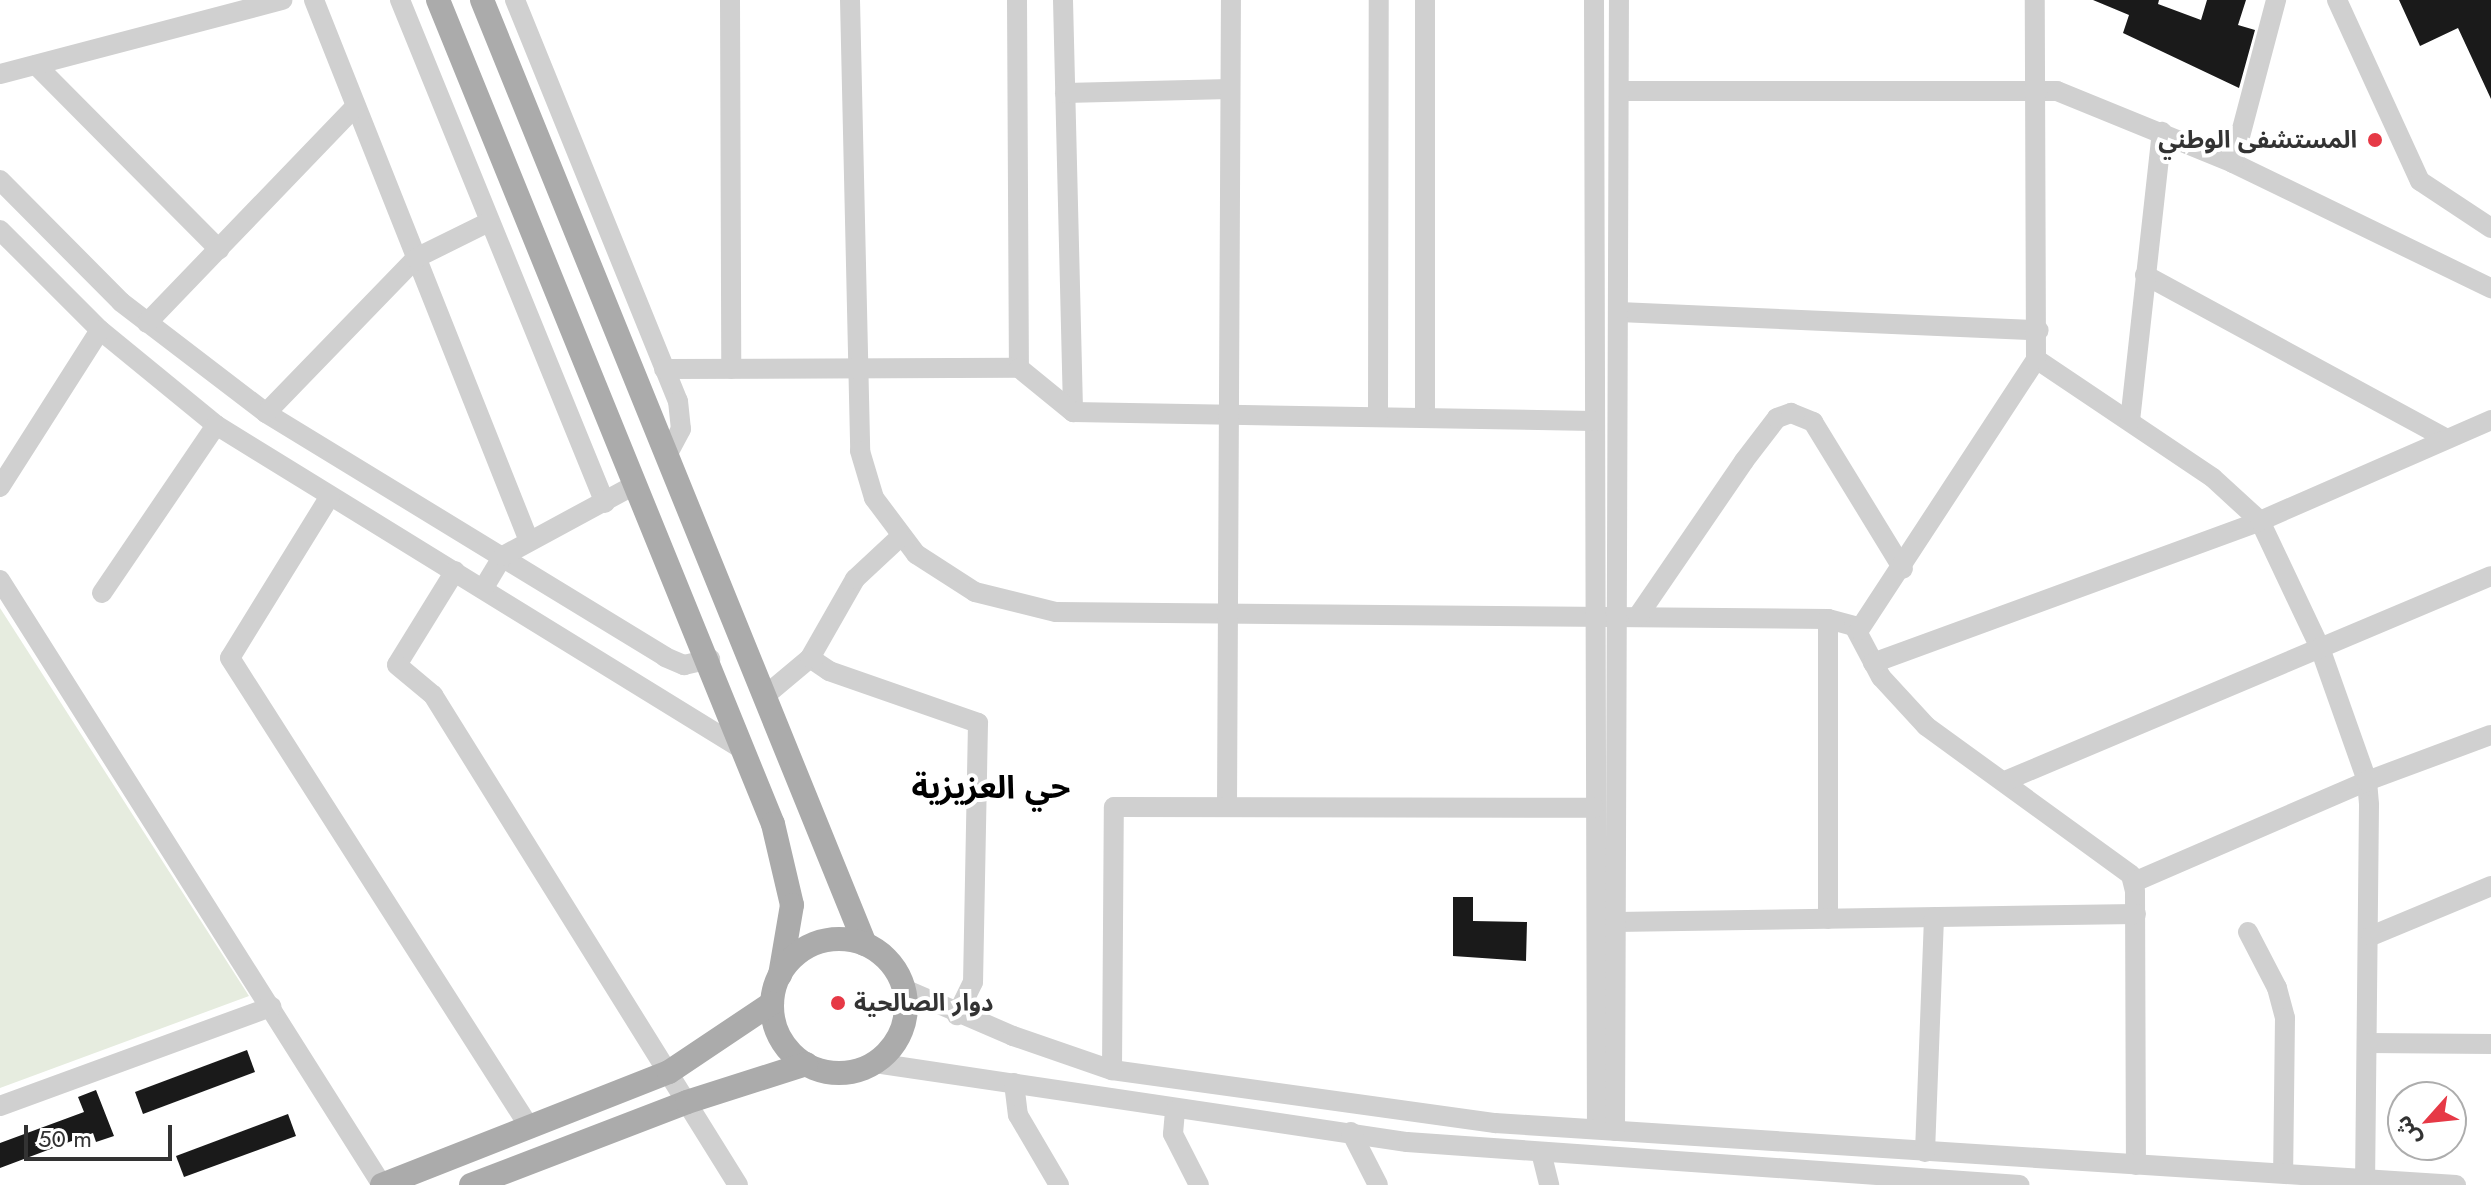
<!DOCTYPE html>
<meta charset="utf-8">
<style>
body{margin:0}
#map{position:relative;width:2491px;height:1185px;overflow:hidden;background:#fff;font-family:Jost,"Noto Sans Arabic",sans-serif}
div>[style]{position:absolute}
.green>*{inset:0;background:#e6ecdf}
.building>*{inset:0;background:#1a1a1a}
.minor>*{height:20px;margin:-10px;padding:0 10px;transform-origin:10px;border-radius:10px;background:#d0d0d0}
.major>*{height:24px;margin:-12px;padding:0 12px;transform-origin:12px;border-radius:12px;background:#ababab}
.major>.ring{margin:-12px;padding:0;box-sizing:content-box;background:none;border:24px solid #ababab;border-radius:50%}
.dots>*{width:22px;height:22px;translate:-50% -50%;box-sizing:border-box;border:4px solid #fff;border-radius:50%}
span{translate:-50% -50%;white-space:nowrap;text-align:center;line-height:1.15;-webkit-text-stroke:8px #fff;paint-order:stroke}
.poi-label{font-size:24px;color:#333;font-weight:700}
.right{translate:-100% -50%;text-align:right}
.left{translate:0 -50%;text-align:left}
.district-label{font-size:32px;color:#000;font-weight:700}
.north{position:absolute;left:2387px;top:1081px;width:80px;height:80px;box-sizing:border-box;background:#fff;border:2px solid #adadad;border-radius:50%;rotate:243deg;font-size:22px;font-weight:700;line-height:32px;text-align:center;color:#333}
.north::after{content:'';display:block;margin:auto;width:28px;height:36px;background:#e63946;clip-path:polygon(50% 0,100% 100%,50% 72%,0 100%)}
.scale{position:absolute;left:24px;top:1125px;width:148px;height:36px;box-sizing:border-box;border:4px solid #333;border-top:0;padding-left:10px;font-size:24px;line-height:28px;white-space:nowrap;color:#333;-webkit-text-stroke:6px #fff;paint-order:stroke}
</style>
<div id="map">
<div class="green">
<i style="clip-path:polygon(0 608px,249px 996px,0 1088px)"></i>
</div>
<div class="building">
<i style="clip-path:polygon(2093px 0,2159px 0,2158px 4px,2201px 20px,2207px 0,2246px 0,2238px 25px,2255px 30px,2239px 88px,2123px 33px,2129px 15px)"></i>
<i style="clip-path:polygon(2399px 0,2491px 0,2491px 99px,2458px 28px,2420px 46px)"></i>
<i style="clip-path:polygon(1453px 897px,1473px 897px,1473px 921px,1527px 922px,1526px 961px,1453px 956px)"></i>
<i style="clip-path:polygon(247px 1050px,255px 1072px,143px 1114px,135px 1092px)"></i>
<i style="clip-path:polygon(96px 1090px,114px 1136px,96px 1142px,93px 1133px,0 1168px,0 1143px,84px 1112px,78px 1097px)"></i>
<i style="clip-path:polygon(288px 1114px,296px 1136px,184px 1177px,176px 1156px)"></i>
</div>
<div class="minor">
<i style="left:314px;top:0;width:582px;rotate:68.33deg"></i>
<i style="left:400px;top:0;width:543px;rotate:67.83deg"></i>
<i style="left:515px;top:0;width:433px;rotate:67.9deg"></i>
<i style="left:678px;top:401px;width:28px;rotate:84deg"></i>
<i style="left:681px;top:429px;width:27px;rotate:118deg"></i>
<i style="left:730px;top:0;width:369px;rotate:89.8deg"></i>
<i style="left:850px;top:0;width:451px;rotate:88.7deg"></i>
<i style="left:860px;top:451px;width:49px;rotate:73.4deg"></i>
<i style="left:874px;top:498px;width:70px;rotate:53.1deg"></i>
<i style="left:916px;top:554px;width:70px;rotate:32.8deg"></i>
<i style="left:975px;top:592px;width:83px;rotate:13.9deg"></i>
<i style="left:1056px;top:612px;width:772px;rotate:0.52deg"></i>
<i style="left:1828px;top:619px;width:27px;rotate:15deg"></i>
<i style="left:1854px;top:626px;width:58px;rotate:62.1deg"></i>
<i style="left:1881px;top:677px;width:67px;rotate:47.4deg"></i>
<i style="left:1926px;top:726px;width:253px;rotate:36deg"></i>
<i style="left:2131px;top:875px;width:16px;rotate:76deg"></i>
<i style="left:2135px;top:891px;width:274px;rotate:89.8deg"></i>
<i style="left:1017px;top:0;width:368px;rotate:89.7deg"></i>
<i style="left:1063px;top:0;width:412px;rotate:88.6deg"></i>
<i style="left:1425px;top:0;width:418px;rotate:90deg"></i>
<i style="left:1594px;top:0;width:1129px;rotate:89.85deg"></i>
<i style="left:2337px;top:0;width:199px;rotate:65.4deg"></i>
<i style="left:2420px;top:181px;width:85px;rotate:33.5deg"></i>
<i style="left:36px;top:65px;width:260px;rotate:45.2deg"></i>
<i style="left:0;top:74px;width:292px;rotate:-14.7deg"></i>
<i style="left:1619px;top:91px;width:438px"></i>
<i style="left:2057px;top:91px;width:190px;rotate:22.2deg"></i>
<i style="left:2233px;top:163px;width:287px;rotate:25.9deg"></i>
<i style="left:1065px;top:93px;width:165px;rotate:-1.4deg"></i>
<i style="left:2233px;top:163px;width:169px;rotate:-75.2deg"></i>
<i style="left:0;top:180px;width:172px;rotate:45.2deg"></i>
<i style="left:121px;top:302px;width:183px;rotate:37.4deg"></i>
<i style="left:266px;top:413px;width:468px;rotate:31.4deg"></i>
<i style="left:665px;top:657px;width:21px;rotate:23deg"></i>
<i style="left:684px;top:665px;width:27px;rotate:-13deg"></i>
<i style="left:0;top:230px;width:141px;rotate:45deg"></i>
<i style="left:100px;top:330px;width:150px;rotate:39.3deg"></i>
<i style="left:216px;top:425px;width:621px;rotate:31.64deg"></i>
<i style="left:2145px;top:275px;width:341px;rotate:28.5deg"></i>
<i style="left:1619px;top:312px;width:420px;rotate:2.5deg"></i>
<i style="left:147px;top:323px;width:301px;rotate:-46.1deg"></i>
<i style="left:2036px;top:359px;width:213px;rotate:33.9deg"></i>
<i style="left:2213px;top:478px;width:64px;rotate:42.5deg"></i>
<i style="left:2260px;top:521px;width:140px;rotate:64.7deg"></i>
<i style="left:2320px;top:648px;width:141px;rotate:70.5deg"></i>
<i style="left:2367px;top:781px;width:24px;rotate:85deg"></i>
<i style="left:2369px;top:805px;width:373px;rotate:90.6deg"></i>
<i style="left:664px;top:369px;width:355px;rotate:-0.2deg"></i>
<i style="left:1019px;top:368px;width:70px;rotate:39.2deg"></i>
<i style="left:1073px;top:412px;width:521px;rotate:0.99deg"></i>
<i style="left:266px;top:413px;width:216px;rotate:-45.9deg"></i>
<i style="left:416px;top:258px;width:81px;rotate:-26.3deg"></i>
<i style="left:1378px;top:417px;width:417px;rotate:-89.9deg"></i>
<i style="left:2130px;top:421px;width:291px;rotate:-83.7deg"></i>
<i style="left:0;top:487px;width:186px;rotate:-57.5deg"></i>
<i style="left:330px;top:496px;width:190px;rotate:121.7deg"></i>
<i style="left:230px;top:658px;width:558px;rotate:57.45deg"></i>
<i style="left:455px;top:571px;width:110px;rotate:121.7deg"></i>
<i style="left:397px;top:665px;width:47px;rotate:39.8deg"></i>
<i style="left:433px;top:695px;width:577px;rotate:58.1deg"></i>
<i style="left:0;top:580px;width:716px;rotate:57.73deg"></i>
<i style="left:483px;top:589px;width:39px;rotate:-59deg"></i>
<i style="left:503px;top:556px;width:151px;rotate:-28.4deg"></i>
<i style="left:102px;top:593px;width:203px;rotate:-55.8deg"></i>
<i style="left:1638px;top:616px;width:188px;rotate:-55.6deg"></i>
<i style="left:1744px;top:461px;width:54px;rotate:-52.5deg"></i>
<i style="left:1777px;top:418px;width:15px;rotate:-20deg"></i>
<i style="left:1791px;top:413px;width:24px;rotate:22deg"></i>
<i style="left:1813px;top:422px;width:172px;rotate:58.5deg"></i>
<i style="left:1828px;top:619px;width:300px;rotate:90deg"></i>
<i style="left:1859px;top:630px;width:324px;rotate:-56.8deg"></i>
<i style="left:2036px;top:359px;width:359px;rotate:-90.2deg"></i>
<i style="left:810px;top:658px;width:23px;rotate:34deg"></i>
<i style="left:829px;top:671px;width:158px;rotate:19.2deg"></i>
<i style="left:978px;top:723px;width:259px;rotate:91.1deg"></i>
<i style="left:973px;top:982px;width:37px;rotate:116deg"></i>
<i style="left:1873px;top:663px;width:412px;rotate:-20.1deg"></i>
<i style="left:2260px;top:521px;width:252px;rotate:-23.6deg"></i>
<i style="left:767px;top:694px;width:56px;rotate:-39.9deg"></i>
<i style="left:810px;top:658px;width:91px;rotate:-60.3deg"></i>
<i style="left:855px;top:579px;width:62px;rotate:-43deg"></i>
<i style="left:2005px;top:781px;width:527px;rotate:-22.87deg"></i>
<i style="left:1227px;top:807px;width:807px;rotate:-89.72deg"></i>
<i style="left:2134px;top:882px;width:254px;rotate:-23.4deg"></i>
<i style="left:2367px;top:781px;width:132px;rotate:-20.4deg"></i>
<i style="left:1616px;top:922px;width:520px;rotate:-0.88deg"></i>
<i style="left:2248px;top:932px;width:63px;rotate:62.6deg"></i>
<i style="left:2277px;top:988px;width:31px;rotate:75deg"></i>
<i style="left:2285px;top:1018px;width:155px;rotate:90.7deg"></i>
<i style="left:2371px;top:936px;width:130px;rotate:-22.6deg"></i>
<i style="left:904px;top:989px;width:119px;rotate:23.3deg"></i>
<i style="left:1013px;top:1036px;width:105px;rotate:19deg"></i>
<i style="left:1112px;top:1070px;width:387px;rotate:7.9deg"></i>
<i style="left:1495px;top:1123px;width:963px;rotate:3.69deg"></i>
<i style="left:2368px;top:1043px;width:123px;rotate:0.5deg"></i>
<i style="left:875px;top:1063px;width:538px;rotate:8.45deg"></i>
<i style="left:1407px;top:1142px;width:614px;rotate:4.02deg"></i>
<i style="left:1112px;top:1070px;width:263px;rotate:-89.6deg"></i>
<i style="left:1114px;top:807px;width:480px;rotate:0.1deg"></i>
<i style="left:1014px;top:1083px;width:32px;rotate:83deg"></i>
<i style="left:1018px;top:1115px;width:81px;rotate:59.6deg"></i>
<i style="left:0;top:1106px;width:289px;rotate:-20.1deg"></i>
<i style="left:1175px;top:1111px;width:23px;rotate:95deg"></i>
<i style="left:1173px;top:1134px;width:57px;rotate:63deg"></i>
<i style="left:1615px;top:1131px;width:1131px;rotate:-89.8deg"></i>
<i style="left:1351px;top:1132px;width:59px;rotate:63deg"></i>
<i style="left:1541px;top:1152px;width:34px;rotate:76deg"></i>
<i style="left:1925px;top:1152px;width:235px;rotate:-87.8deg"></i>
</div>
<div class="major">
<i style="left:438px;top:0;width:889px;rotate:67.88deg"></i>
<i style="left:773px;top:824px;width:83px;rotate:76.8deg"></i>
<i style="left:792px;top:905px;width:71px;rotate:99.7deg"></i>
<i style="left:482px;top:0;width:1019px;rotate:67.92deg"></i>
<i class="ring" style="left:772px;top:939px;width:110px;height:110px"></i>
<i style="left:382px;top:1185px;width:308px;rotate:-21.5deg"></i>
<i style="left:669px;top:1072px;width:124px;rotate:-33.8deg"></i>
<i style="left:471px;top:1185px;width:231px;rotate:-21deg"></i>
<i style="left:687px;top:1102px;width:125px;rotate:-17.7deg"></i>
</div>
<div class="dots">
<i style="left:2375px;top:140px;background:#e63946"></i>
<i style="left:838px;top:1003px;background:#e63946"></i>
</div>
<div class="poi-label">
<span class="right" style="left:2357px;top:140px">المستشفى الوطني</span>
<span class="left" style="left:854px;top:1003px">دوار الصالحية</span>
</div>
<div class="district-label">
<span style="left:991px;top:787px">حي العزيزية</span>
</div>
<div class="north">ش</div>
<div class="scale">50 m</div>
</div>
